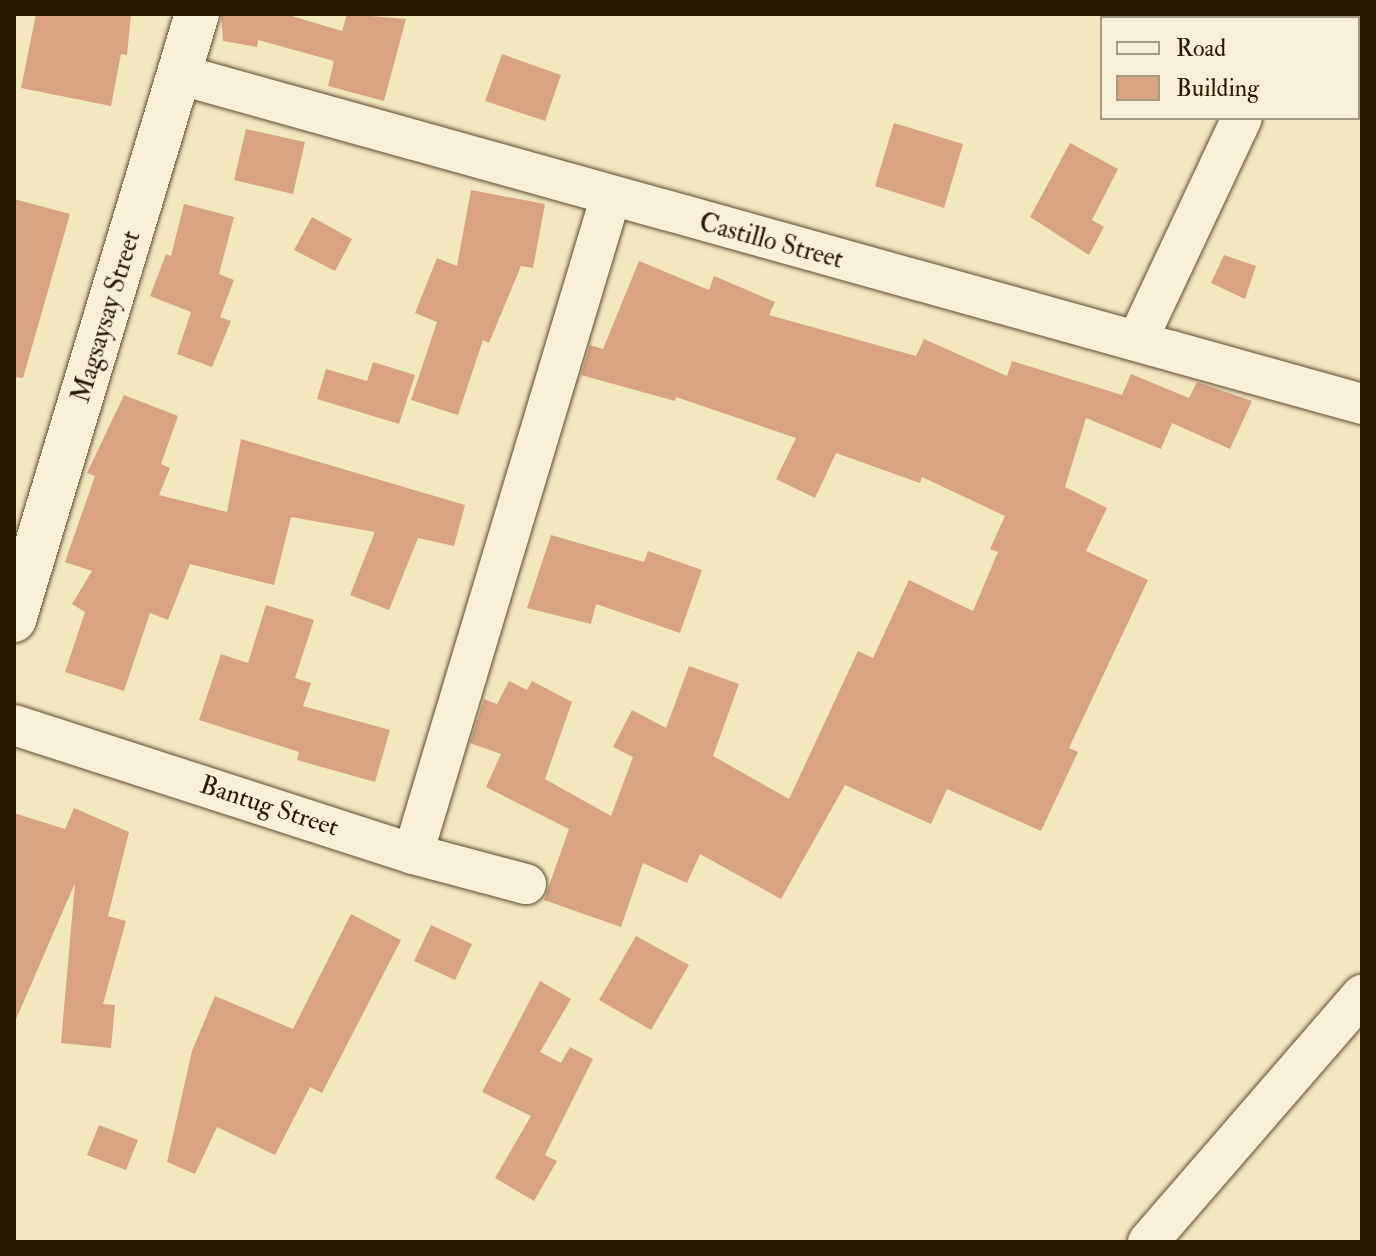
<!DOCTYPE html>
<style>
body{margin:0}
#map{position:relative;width:1376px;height:1256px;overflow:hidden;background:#f3e7c0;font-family:"IM FELL Double Pica",serif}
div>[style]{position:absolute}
.building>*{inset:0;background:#d7a382}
.roads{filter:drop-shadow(0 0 2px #5d4c30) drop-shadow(0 0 2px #5d4c30)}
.minor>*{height:40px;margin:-20px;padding:0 20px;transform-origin:20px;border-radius:20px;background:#f7efd6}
.tertiary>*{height:44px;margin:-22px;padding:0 22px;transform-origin:22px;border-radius:22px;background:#f7efd6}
span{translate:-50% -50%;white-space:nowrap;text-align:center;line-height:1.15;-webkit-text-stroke:7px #f7efd6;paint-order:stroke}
.street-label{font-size:26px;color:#2b1800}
.frame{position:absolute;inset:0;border:16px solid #2b1800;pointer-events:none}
.legend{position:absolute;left:1100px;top:16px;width:260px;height:104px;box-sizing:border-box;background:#f7efd6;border:2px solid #a59980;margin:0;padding:10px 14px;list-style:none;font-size:24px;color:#2b1800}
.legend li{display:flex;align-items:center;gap:16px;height:40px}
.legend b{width:40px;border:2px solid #a59980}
</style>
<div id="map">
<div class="building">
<i style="clip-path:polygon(36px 14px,131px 14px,127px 55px,121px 54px,111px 106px,21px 88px)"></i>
<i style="clip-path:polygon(221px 14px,285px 14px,342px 31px,347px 14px,406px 19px,384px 101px,328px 86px,334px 61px,258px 40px,257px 47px,223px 41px)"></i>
<i style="clip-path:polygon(502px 54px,561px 75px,545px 121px,485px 101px)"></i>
<i style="clip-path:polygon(894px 123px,963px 144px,944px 208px,875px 186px)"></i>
<i style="clip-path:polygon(246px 129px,305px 142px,293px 194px,234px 180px)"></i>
<i style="clip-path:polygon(1070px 143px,1118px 169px,1092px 220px,1104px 227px,1089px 255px,1030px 217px)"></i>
<i style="clip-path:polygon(471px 190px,545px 204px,533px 268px,521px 266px,489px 343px,483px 340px,458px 415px,411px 400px,437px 322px,415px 313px,437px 258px,457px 266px)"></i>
<i style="clip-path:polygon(14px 199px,70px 214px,23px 378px,14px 377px)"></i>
<i style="clip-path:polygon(184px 204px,234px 217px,219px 274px,234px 280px,220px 317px,231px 321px,212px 367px,177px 354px,191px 312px,150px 296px,166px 254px,171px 256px)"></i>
<i style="clip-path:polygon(312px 217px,352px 239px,335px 271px,294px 250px)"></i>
<i style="clip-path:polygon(1224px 255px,1256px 266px,1245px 299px,1211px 283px)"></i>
<i style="clip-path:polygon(639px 261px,709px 290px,714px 276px,775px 302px,769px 315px,916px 356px,924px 339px,1007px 376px,1012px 361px,1122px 395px,1131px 374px,1189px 398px,1197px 382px,1252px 401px,1230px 449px,1172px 423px,1161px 449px,1086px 418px,1065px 487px,1107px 508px,1086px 551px,1148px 580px,1069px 748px,1078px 752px,1041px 831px,947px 789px,931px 824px,845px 785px,781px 899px,700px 854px,687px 883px,643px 863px,621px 927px,544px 900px,569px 829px,486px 787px,501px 754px,470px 743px,484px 699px,497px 704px,509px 681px,527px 690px,532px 681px,572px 702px,545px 779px,611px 816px,633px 757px,613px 747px,632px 710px,666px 728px,689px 666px,739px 684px,713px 756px,789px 799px,858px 651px,873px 658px,909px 580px,973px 611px,998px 552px,990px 549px,1005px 516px,922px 477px,920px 483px,836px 453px,815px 498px,776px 479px,796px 438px,676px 397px,675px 401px,581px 375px,590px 345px,603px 349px)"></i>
<i style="clip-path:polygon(373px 362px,415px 375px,399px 424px,317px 399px,326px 369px,367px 381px)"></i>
<i style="clip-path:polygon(124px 395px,178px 416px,161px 464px,170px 468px,159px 495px,227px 512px,241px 439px,465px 505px,454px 546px,418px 538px,389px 610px,350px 595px,375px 532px,291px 517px,274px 585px,190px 564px,168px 620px,150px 613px,124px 691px,65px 672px,85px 612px,72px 604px,92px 571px,65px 562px,95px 476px,87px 473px)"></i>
<i style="clip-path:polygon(551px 535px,644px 562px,648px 551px,702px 570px,680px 633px,596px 604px,591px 624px,527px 608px)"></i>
<i style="clip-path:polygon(266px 605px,314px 620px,295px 678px,311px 683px,303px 706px,390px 730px,375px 782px,297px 760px,299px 752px,199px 720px,221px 654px,248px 663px)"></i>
<i style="clip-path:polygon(74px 808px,129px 832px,108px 916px,126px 921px,103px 1004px,115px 1005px,111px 1048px,61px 1043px,75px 883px,14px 1024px,14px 813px,65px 829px)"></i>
<i style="clip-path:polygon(351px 914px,401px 940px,322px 1093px,310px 1087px,275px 1155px,217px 1127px,195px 1174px,167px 1162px,192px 1051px,215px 996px,293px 1029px)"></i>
<i style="clip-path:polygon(431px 925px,472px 944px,455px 980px,414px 961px)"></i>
<i style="clip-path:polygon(636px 936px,689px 965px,651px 1030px,599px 1000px)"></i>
<i style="clip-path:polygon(540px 981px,571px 999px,540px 1052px,561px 1063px,570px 1047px,593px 1059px,545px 1155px,557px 1161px,534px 1201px,495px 1178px,531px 1116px,482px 1092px)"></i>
<i style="clip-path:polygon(99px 1125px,138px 1140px,126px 1170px,87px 1155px)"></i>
</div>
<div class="roads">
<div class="minor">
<i style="left:1286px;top:18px;width:4px;rotate:-76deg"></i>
<i style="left:1358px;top:63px;width:4px;rotate:14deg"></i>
<i style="left:181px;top:75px;width:1226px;rotate:15.57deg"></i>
<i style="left:1137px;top:341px;width:246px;rotate:-64.8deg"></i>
<i style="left:14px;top:725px;width:419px;rotate:17.9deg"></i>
<i style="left:413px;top:854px;width:117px;rotate:14.9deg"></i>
<i style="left:413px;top:854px;width:684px;rotate:-73.26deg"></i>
<i style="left:1148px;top:1242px;width:327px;rotate:-49.1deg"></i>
</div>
<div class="tertiary">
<i style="left:14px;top:620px;width:633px;rotate:-73.2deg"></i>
</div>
</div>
<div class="street-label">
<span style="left:771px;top:242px;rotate:15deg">Castillo Street</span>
<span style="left:107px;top:317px;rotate:-73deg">Magsaysay Street</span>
<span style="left:269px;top:807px;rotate:18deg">Bantug Street</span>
</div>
<div class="frame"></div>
<ul class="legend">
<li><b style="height:10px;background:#f7efd6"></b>Road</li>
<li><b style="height:22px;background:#d7a382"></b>Building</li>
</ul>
</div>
